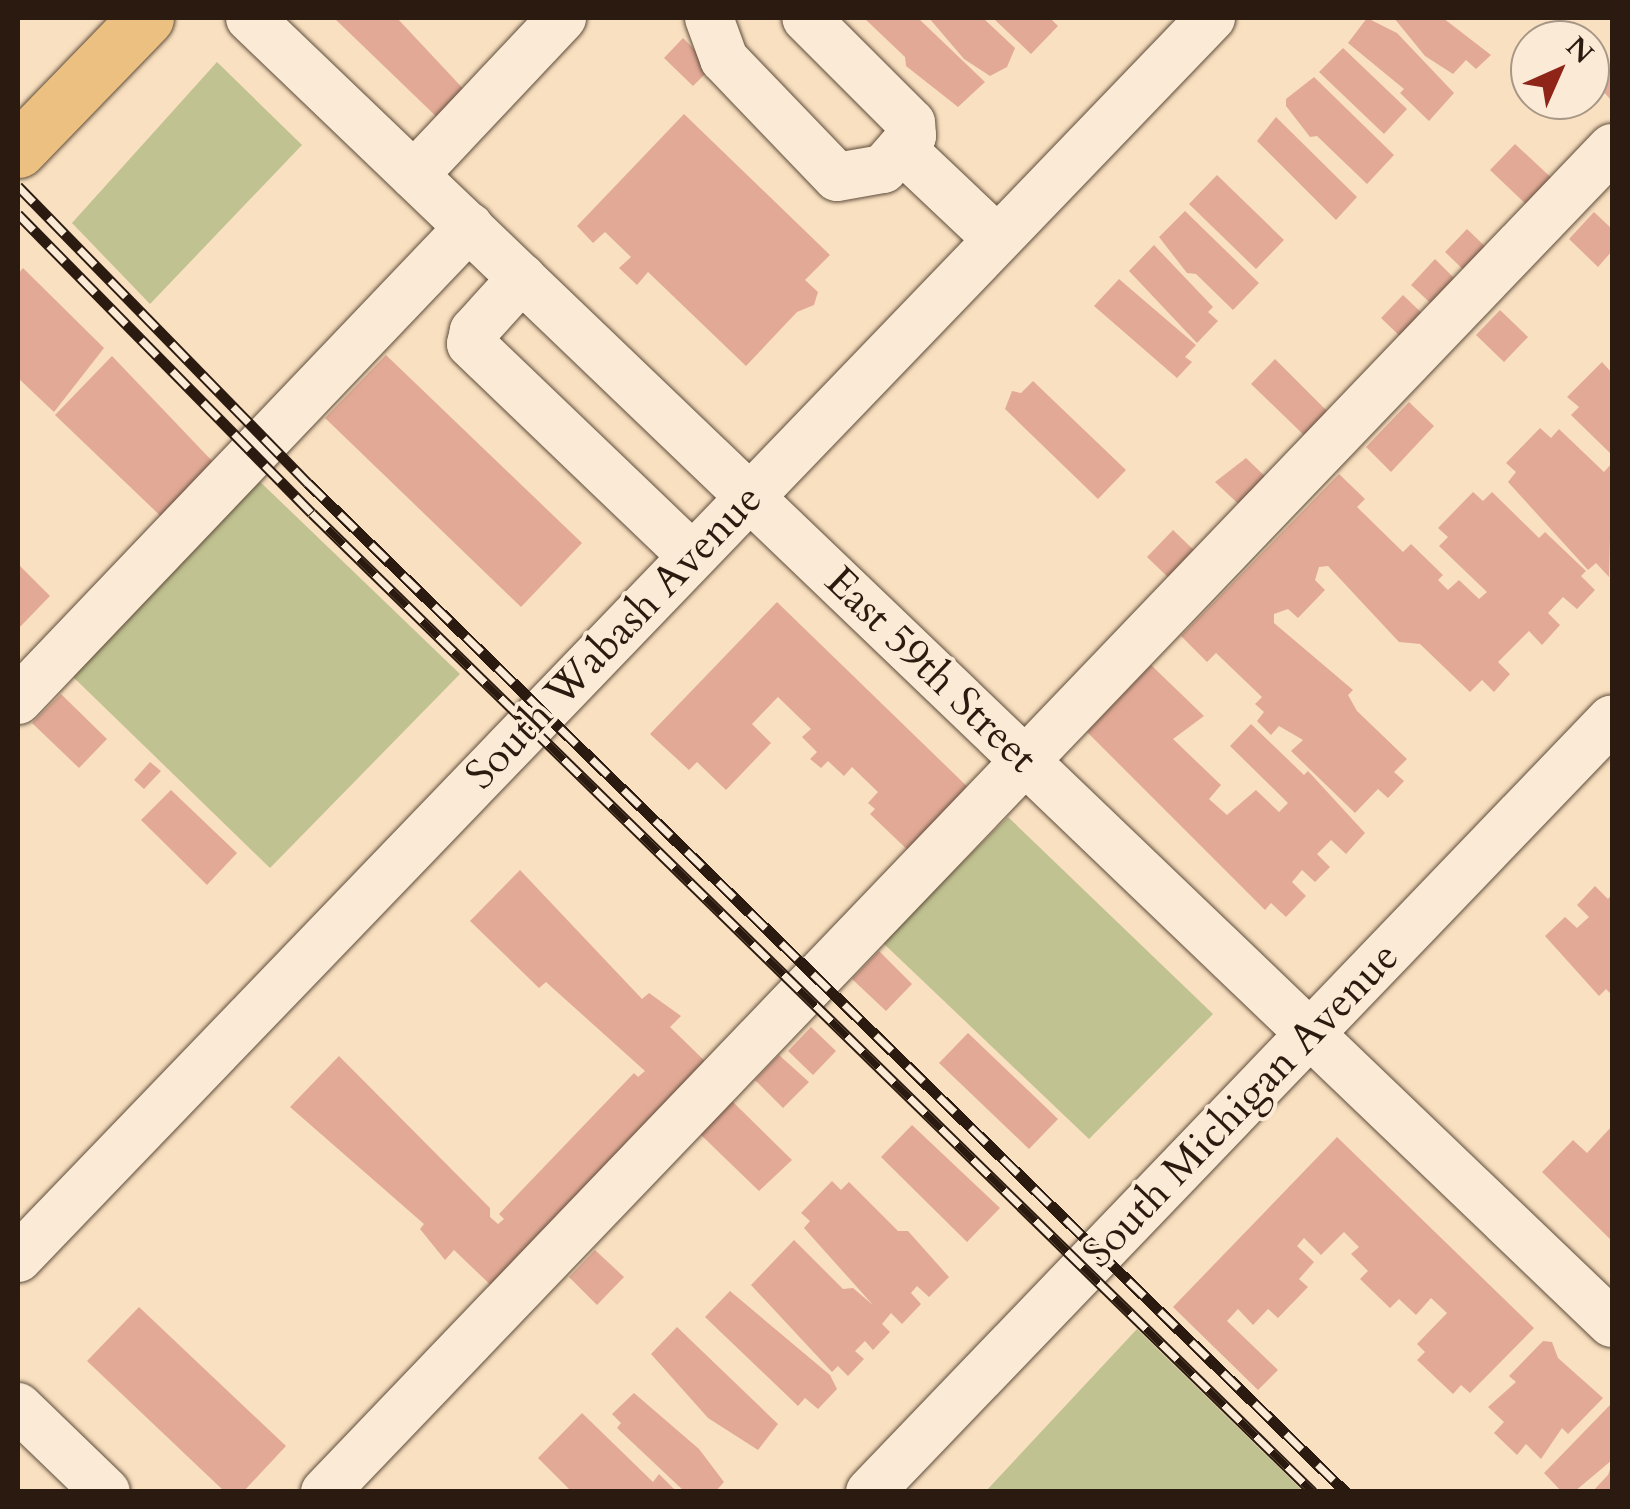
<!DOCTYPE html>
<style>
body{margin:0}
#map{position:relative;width:1630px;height:1509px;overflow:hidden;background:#f9e0c0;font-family:Cardo,serif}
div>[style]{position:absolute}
.green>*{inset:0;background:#c0c291}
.building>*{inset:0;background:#e2aa96}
.roads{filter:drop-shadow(0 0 2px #5e4c3b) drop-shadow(0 0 2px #5e4c3b)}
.minor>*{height:48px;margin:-24px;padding:0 24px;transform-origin:24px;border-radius:24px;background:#fbebd6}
.major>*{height:55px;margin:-27.5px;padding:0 27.5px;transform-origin:27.5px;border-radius:27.5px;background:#ecc080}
.rail>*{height:11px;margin-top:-5.5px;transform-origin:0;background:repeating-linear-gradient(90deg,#fbebd6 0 22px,#2b1a0f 0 44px);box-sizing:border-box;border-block:2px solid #2b1a0f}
span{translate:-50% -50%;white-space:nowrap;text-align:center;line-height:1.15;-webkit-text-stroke:8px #fbebd6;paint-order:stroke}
.street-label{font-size:42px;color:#2b1a0f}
.frame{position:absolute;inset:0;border:20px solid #2b1a0f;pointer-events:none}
.north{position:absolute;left:1510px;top:20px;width:100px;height:100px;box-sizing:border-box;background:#fbebd6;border:2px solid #a89786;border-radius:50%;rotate:45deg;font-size:28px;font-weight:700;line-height:40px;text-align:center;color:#2b1a0f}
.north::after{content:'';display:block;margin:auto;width:35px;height:45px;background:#8f2418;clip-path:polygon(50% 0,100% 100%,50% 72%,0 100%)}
</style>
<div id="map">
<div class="green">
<i style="clip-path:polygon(217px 62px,302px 145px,150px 304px,72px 223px)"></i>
<i style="clip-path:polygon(253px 475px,460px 674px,270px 868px,68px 672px)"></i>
<i style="clip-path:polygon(1008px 817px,1213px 1014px,1089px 1139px,882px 942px)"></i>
<i style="clip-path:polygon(1137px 1329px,1303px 1491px,986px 1491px)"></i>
</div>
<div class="building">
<i style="clip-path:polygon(334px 18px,397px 18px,470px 96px,443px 123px)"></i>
<i style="clip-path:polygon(864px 18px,918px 18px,985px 82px,958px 107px,906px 66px,905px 57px)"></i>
<i style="clip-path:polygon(929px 18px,983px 18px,1015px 48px,1007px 67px,990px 76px,964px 59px)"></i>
<i style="clip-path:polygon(993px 18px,1050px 18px,1058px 26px,1031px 54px)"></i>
<i style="clip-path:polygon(1367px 18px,1397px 33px,1454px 93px,1429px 121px,1400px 93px,1404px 89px,1348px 43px)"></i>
<i style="clip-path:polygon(1394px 18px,1443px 18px,1491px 55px,1476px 69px,1466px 60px,1453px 74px,1425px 56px)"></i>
<i style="clip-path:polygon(683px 38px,712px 67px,693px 86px,664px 58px)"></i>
<i style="clip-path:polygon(1343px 48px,1407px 109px,1384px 134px,1319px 72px)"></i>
<i style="clip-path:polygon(1612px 67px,1612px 101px,1596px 84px)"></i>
<i style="clip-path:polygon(1314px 77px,1394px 155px,1367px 184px,1317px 136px,1310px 137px,1286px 106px,1286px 99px)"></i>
<i style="clip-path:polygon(684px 114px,830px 255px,805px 280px,818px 292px,814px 305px,797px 312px,746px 366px,648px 272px,637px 285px,619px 268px,631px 257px,605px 232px,593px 243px,577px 226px)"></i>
<i style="clip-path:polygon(1276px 117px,1357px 197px,1336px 220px,1257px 141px)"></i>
<i style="clip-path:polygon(1515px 144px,1558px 184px,1533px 211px,1490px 170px)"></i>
<i style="clip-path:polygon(1217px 175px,1284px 240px,1256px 269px,1189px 204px)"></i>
<i style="clip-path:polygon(1185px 211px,1259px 283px,1233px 310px,1196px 274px,1187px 273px,1159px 237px)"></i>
<i style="clip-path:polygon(1594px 212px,1612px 229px,1612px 251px,1598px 267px,1569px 239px)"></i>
<i style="clip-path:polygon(1467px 229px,1493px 254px,1471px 277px,1445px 252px)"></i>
<i style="clip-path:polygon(1154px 245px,1213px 307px,1208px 312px,1218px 321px,1197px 343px,1129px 271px)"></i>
<i style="clip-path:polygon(1435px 259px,1462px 286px,1439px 311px,1411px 285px)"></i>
<i style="clip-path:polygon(23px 268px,104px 348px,54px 412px,18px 378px,18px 274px)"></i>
<i style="clip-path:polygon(1119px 279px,1196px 345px,1185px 357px,1192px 362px,1177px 378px,1094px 306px)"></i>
<i style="clip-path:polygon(1403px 295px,1429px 320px,1407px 343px,1381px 318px)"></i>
<i style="clip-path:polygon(1500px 310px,1528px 337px,1504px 362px,1476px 335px)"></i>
<i style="clip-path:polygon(386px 355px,582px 543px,521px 607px,325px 418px)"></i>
<i style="clip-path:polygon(112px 356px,215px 464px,171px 526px,55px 415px)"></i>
<i style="clip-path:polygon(1275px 359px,1333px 417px,1310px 441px,1251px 384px)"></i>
<i style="clip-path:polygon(1602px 362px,1612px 373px,1612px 455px,1571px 415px,1579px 407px,1567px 397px)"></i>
<i style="clip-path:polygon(1033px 381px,1126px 470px,1098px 499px,1005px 409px,1012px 391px,1021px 393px)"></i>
<i style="clip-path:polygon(1409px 402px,1434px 426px,1391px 472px,1366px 447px)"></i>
<i style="clip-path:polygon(1540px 428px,1551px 438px,1559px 429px,1604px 472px,1612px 463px,1609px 577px,1596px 563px,1588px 570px,1508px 482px,1516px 472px,1506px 463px)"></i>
<i style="clip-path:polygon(1246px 458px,1272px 483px,1246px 511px,1215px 482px)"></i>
<i style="clip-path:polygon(1339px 474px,1365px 499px,1357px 507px,1403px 552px,1411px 544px,1443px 575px,1438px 580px,1448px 590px,1459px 580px,1479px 599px,1487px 592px,1439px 546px,1448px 537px,1438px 528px,1473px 492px,1483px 501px,1492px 492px,1539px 538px,1545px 532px,1586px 571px,1581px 576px,1595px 590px,1577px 609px,1563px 597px,1548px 613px,1560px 625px,1542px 645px,1529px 631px,1498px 662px,1510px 674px,1494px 692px,1482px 680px,1470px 692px,1420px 644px,1399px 642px,1328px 566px,1319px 567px,1315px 580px,1325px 590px,1298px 618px,1288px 609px,1274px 614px,1274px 623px,1353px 690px,1348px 695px,1357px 711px,1407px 759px,1394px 772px,1404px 781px,1388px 798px,1378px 789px,1355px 813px,1291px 751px,1303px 740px,1279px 726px,1271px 735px,1257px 721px,1264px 712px,1255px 704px,1262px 697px,1216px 653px,1207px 662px,1181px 636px)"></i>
<i style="clip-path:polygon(1173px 530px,1201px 557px,1175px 584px,1147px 557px)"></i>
<i style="clip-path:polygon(18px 564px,50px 596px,18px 629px)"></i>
<i style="clip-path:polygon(777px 602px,977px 796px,916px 858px,870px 814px,875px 809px,868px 803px,878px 792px,852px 767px,844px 776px,828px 761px,821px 768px,810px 759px,817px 752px,802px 737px,811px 729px,778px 697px,752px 724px,771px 743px,726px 790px,697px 762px,689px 770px,650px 734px)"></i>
<i style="clip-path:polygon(1151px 665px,1204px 716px,1173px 739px,1221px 785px,1209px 799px,1227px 815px,1256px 790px,1279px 812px,1288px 803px,1230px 746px,1251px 724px,1304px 775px,1308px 771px,1365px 833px,1346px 854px,1331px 840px,1317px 854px,1330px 867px,1315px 882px,1302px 870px,1292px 882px,1306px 896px,1286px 917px,1271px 903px,1265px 910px,1087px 732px)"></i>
<i style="clip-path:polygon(61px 694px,107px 739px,79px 768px,32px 723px)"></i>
<i style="clip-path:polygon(150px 762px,161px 771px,144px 789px,134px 780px)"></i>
<i style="clip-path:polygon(171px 790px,237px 853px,207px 885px,141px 820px)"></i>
<i style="clip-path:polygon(520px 870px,642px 999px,649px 993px,681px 1016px,670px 1027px,713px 1069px,498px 1292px,454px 1250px,445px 1260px,420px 1229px,424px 1224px,290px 1107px,339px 1056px,490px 1208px,490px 1217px,498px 1224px,504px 1219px,499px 1214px,634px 1073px,638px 1077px,645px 1071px,546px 982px,539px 988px,470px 921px)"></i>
<i style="clip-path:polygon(1595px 886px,1608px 899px,1612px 894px,1612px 995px,1606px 989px,1599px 996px,1545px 936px,1565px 917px,1577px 928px,1589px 917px,1577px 905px)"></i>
<i style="clip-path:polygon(879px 951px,912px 984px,886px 1011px,852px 979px)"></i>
<i style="clip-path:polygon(811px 1027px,836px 1051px,813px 1075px,788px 1051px)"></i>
<i style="clip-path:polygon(968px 1033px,1058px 1119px,1029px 1149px,939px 1063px)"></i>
<i style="clip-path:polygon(779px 1055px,809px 1082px,783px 1108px,755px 1080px)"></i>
<i style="clip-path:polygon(731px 1100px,792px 1160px,759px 1191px,699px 1133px)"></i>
<i style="clip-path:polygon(912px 1125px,1000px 1208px,967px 1242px,881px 1157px)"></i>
<i style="clip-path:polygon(1612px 1126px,1612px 1241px,1542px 1172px,1573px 1140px,1587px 1153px)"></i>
<i style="clip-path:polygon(1337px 1137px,1534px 1328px,1470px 1393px,1461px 1385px,1453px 1394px,1417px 1360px,1425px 1352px,1417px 1344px,1447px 1313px,1431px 1298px,1416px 1315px,1399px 1299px,1390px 1308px,1360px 1279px,1368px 1271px,1351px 1254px,1359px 1247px,1344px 1232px,1321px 1255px,1304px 1238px,1297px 1246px,1314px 1262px,1299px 1279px,1308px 1287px,1278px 1318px,1268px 1309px,1253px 1325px,1238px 1309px,1227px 1321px,1278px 1370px,1258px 1390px,1173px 1307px)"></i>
<i style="clip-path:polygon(832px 1181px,841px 1190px,849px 1182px,898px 1231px,908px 1231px,949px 1277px,929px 1297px,917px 1286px,911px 1293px,921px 1304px,902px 1324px,891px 1313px,882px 1324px,890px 1332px,873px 1350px,865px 1341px,855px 1351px,864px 1359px,848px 1376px,838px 1366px,832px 1372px,751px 1285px,794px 1240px,843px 1289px,853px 1288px,873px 1305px,804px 1228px,810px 1221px,801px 1213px)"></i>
<i style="clip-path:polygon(595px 1250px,624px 1277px,597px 1305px,569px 1277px)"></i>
<i style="clip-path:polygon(730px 1291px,830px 1375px,837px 1389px,818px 1409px,805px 1398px,798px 1406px,705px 1317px)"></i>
<i style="clip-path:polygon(139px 1307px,286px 1446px,243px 1492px,225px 1492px,87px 1361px)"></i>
<i style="clip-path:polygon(677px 1327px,778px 1424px,758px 1450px,708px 1418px,651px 1354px)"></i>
<i style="clip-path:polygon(1543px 1341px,1552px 1342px,1558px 1358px,1603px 1398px,1568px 1434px,1562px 1428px,1541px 1459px,1526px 1444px,1517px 1455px,1494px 1433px,1504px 1422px,1488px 1407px,1516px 1382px,1509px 1376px)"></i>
<i style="clip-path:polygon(634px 1393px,699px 1449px,724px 1482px,715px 1492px,685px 1492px,617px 1428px,621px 1423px,612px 1414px)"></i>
<i style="clip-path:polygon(1610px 1405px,1612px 1460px,1574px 1492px,1562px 1492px,1544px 1473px)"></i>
<i style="clip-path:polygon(582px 1413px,653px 1482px,659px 1474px,677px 1492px,572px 1492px,538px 1458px)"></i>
<i style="clip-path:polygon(1612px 1464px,1612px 1492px,1592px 1492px,1608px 1475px)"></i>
</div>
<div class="roads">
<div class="minor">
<i style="left:250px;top:18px;width:1886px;rotate:43.78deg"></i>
<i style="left:709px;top:18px;width:44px;rotate:69.9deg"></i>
<i style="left:724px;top:59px;width:163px;rotate:46.2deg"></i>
<i style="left:837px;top:177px;width:47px;rotate:-9.9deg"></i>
<i style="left:883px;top:169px;width:44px;rotate:-48.7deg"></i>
<i style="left:912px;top:136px;width:13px;rotate:-94deg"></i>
<i style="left:911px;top:123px;width:148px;rotate:-135deg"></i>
<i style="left:903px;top:150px;width:129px;rotate:43.4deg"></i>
<i style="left:414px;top:175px;width:216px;rotate:-46.7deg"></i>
<i style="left:522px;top:278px;width:72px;rotate:132.2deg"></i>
<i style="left:474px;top:331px;width:13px;rotate:103deg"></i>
<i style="left:471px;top:344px;width:306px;rotate:43.8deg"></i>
<i style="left:18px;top:700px;width:654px;rotate:-46.36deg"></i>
<i style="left:18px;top:1258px;width:1721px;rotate:-46.11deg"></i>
<i style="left:18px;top:1407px;width:122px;rotate:44deg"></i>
<i style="left:325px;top:1492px;width:1861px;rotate:-46.24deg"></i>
<i style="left:870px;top:1492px;width:1071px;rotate:-46.17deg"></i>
</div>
<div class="major">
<i style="left:18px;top:150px;width:184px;rotate:-45.9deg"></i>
</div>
</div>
<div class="rail">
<i style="left:18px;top:186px;width:415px;rotate:45.7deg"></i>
<i style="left:308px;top:483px;width:1448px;rotate:44.19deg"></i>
<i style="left:18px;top:214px;width:419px;rotate:45.5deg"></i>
<i style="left:312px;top:513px;width:1400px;rotate:44.36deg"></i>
</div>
<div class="street-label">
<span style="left:614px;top:637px;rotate:-46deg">South Wabash Avenue</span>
<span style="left:931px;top:670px;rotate:44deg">East 59th Street</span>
<span style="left:1241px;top:1105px;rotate:-46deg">South Michigan Avenue</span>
</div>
<div class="frame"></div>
<div class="north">N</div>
</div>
